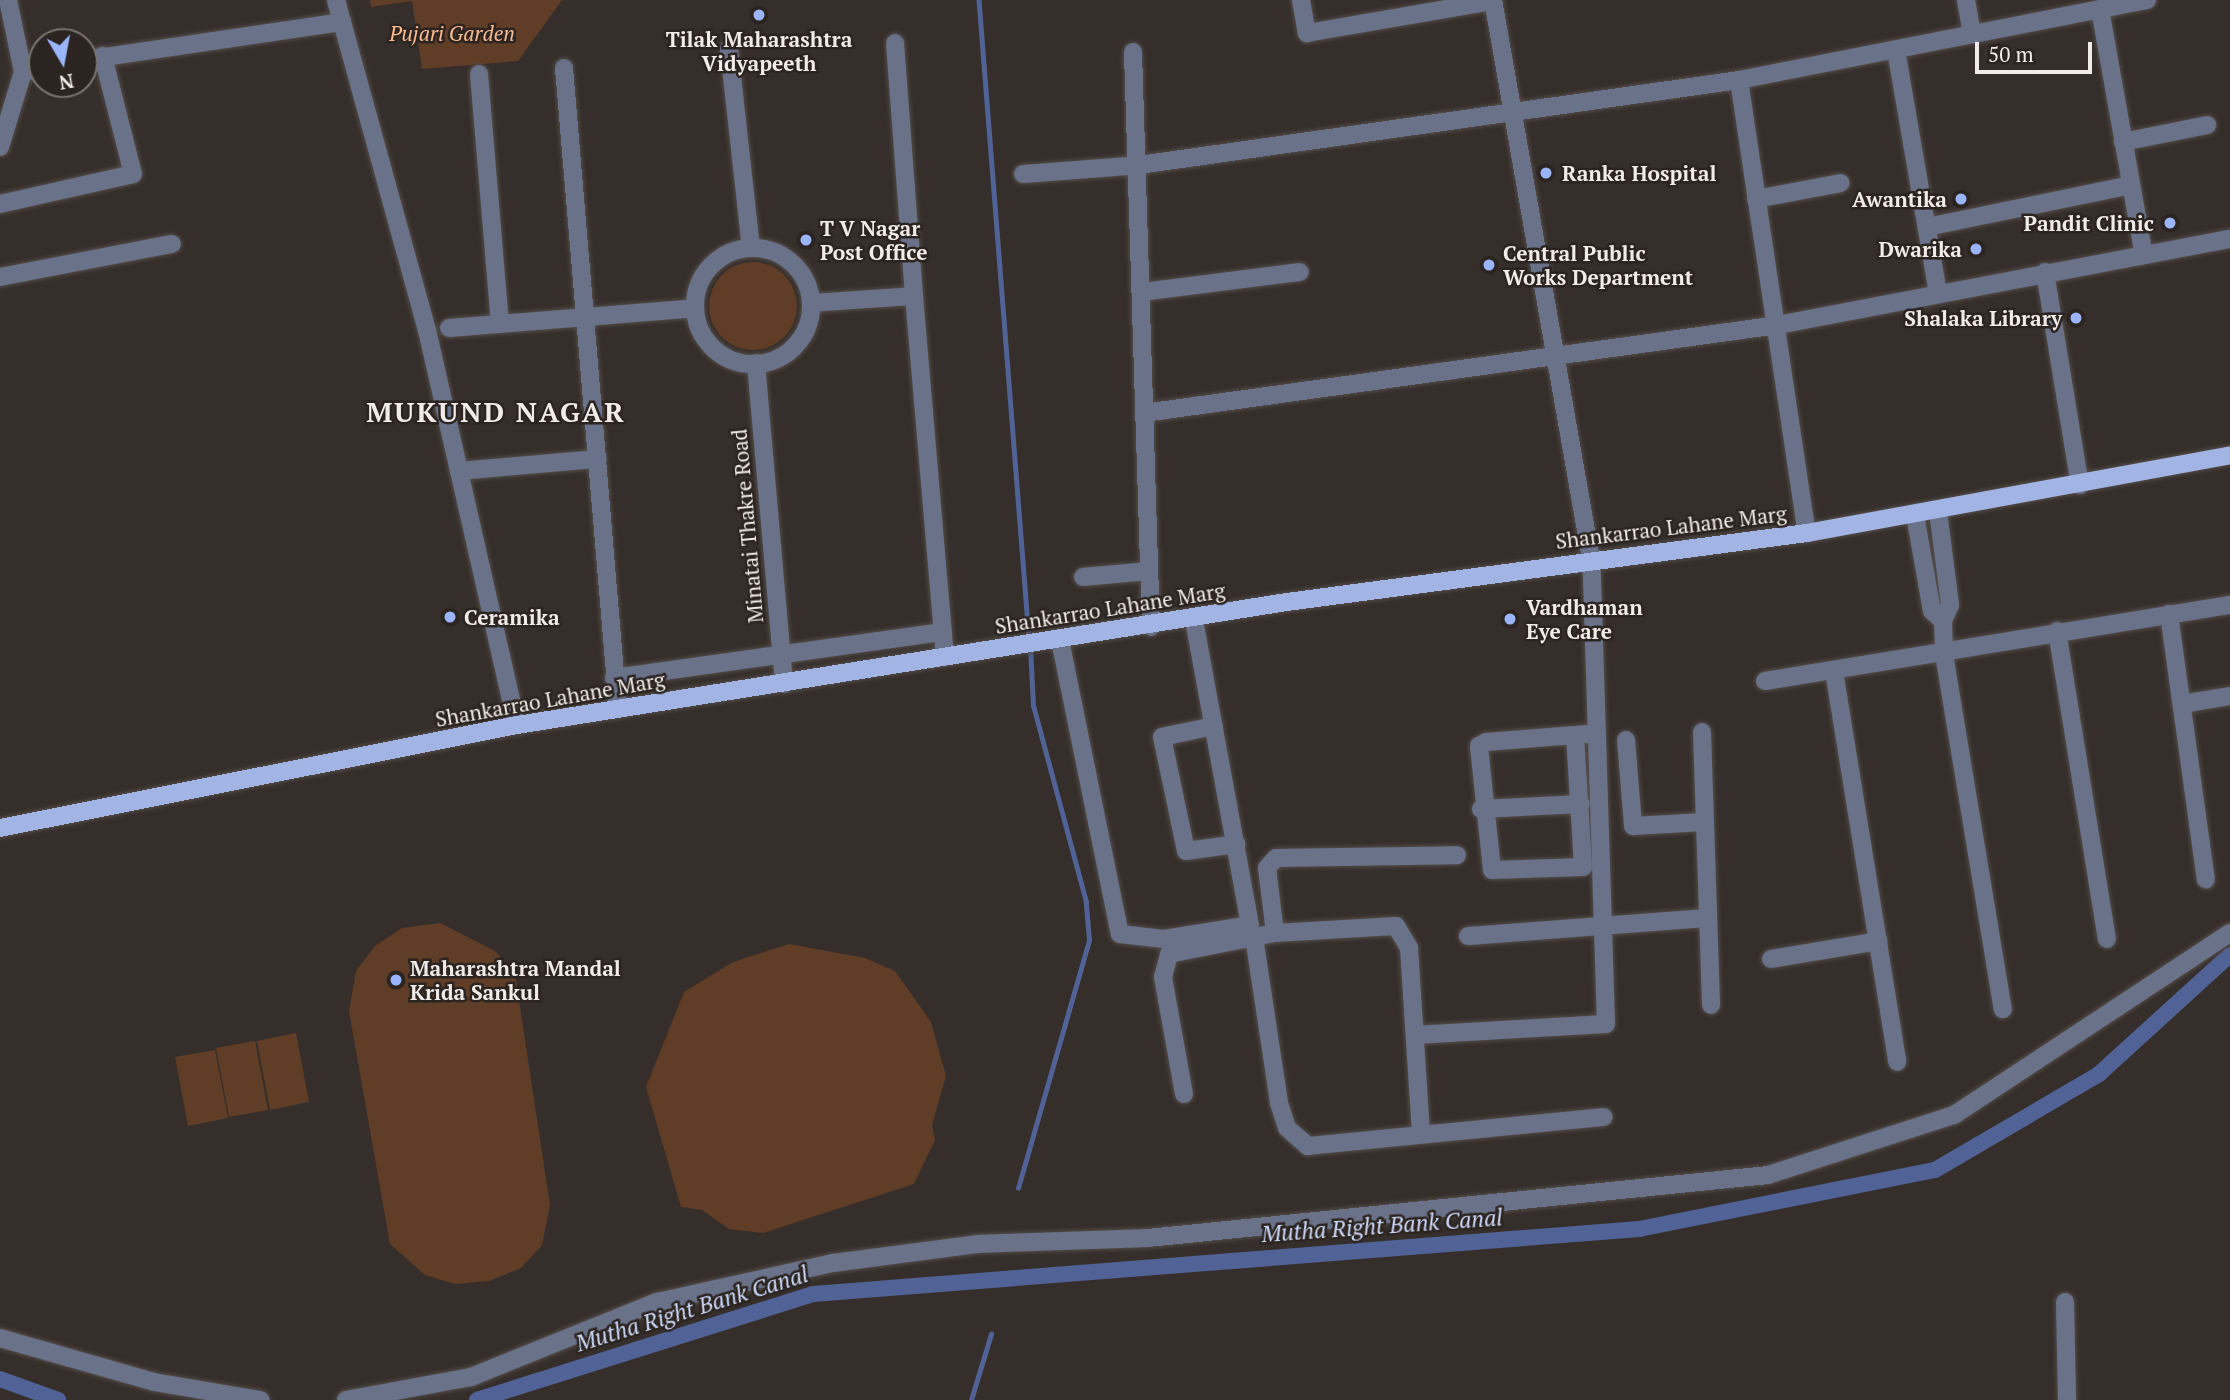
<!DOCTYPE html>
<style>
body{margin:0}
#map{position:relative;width:2230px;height:1400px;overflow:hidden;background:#352e2a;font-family:"PT Serif",serif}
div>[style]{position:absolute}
.green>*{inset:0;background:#603d27}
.round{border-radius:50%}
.stream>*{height:4.5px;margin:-2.25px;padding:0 2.25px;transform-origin:2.25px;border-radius:2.25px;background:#516396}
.canal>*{height:16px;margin:-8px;padding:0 8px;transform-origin:8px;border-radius:8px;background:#516396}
.roads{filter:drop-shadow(0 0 2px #534c49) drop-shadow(0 0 2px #534c49)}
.minor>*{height:18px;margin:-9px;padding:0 9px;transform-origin:9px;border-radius:9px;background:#697289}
.minor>.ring{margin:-9px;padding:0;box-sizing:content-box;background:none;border:18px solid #697289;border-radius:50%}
.major>*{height:18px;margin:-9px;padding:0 9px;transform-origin:9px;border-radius:9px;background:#a2b4e4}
.dots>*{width:19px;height:19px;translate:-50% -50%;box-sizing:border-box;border:4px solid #2b2420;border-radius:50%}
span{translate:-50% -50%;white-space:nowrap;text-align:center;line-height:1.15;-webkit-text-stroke:5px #2b2420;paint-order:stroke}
.park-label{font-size:21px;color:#faba92;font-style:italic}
.poi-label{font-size:21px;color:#f1ece9;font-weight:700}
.left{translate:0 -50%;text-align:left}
.right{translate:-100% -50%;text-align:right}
.street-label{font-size:21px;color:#f1ece9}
.water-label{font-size:23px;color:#cdd9f9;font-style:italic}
.district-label{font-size:28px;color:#f1ece9;font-weight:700;letter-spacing:2px}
.north{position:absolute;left:28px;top:28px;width:70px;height:70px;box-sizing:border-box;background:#2b2420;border:2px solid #7a7470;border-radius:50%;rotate:170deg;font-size:19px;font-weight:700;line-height:28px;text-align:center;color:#f1ece9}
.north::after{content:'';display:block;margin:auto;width:24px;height:32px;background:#9ab5fd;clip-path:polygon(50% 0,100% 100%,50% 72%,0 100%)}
.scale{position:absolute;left:1975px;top:42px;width:117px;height:32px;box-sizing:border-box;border:4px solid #f1ece9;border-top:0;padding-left:9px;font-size:21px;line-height:24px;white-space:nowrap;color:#f1ece9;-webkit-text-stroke:5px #2b2420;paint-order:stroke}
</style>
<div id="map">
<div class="green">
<i style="clip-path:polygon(370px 0,562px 0,518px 61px,422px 69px,412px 1px,371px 7px)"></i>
<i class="round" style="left:709px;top:262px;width:88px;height:88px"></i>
<i style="clip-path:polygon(440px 923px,495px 951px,515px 974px,550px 1205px,542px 1245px,521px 1268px,489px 1281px,455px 1284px,425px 1275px,390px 1244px,349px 1011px,356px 971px,375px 946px,402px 928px)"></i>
<i style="clip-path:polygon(789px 944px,865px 958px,895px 971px,931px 1022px,946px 1076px,932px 1125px,935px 1140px,914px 1184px,763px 1233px,729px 1229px,702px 1210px,681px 1207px,646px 1087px,684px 992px,733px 962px)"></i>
<i style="clip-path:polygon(296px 1033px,309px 1102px,270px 1110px,257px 1041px)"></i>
<i style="clip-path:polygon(255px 1041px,268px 1110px,229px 1117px,216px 1048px)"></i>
<i style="clip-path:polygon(215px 1050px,228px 1118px,188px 1126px,175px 1057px)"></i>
</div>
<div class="stream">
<i style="left:979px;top:0;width:640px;rotate:85.52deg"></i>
<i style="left:1018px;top:1188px;width:258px;rotate:-74deg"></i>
<i style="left:1089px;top:940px;width:38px;rotate:-95deg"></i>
<i style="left:1086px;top:902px;width:203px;rotate:-105.1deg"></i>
<i style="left:1033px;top:706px;width:60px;rotate:-92.9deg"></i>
<i style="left:971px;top:1400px;width:69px;rotate:-73.1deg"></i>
</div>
<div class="canal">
<i style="left:0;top:1379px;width:62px;rotate:19.9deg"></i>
<i style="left:477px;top:1400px;width:352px;rotate:-17.5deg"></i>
<i style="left:813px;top:1294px;width:829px;rotate:-4.5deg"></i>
<i style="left:1639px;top:1229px;width:302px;rotate:-11.3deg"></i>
<i style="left:1935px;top:1170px;width:190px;rotate:-30.3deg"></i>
<i style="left:2099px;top:1074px;width:177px;rotate:-42.3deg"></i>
</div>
<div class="roads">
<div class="minor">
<i style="left:8px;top:0;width:74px;rotate:78.2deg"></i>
<i style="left:23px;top:72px;width:19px;rotate:-12deg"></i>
<i style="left:336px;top:0;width:342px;rotate:74.6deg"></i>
<i style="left:427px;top:330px;width:405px;rotate:77.2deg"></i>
<i style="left:1301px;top:0;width:34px;rotate:80deg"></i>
<i style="left:1307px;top:33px;width:189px;rotate:-9.8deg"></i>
<i style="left:1966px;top:0;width:34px;rotate:80deg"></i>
<i style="left:2100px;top:9px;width:250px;rotate:79.9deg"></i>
<i style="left:895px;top:43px;width:254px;rotate:85.7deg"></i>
<i style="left:729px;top:49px;width:200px;rotate:83.7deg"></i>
<i style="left:1896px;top:50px;width:248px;rotate:80.2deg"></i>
<i style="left:1133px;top:52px;width:575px;rotate:88.21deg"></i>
<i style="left:84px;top:60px;width:261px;rotate:-8.4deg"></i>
<i style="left:564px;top:68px;width:643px;rotate:85.18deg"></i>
<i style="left:479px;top:74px;width:251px;rotate:85.2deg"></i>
<i style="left:1739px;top:80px;width:458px;rotate:81.5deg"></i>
<i style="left:2123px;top:142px;width:86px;rotate:-11.4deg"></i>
<i style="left:0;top:147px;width:78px;rotate:-73deg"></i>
<i style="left:1023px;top:174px;width:116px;rotate:-4.4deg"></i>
<i style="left:1139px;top:165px;width:606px;rotate:-8.06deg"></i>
<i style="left:1739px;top:80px;width:416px;rotate:-11.1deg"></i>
<i style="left:1756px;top:199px;width:86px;rotate:-10.7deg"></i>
<i style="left:0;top:204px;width:136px;rotate:-12.7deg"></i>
<i style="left:133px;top:174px;width:122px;rotate:-104.3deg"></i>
<i style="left:1927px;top:227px;width:208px;rotate:-11.6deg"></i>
<i class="ring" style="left:695px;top:248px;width:98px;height:98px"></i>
<i style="left:2045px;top:272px;width:216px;rotate:80.7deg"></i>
<i style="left:0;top:277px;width:175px;rotate:-10.9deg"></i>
<i style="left:1142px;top:292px;width:159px;rotate:-7.2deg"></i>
<i style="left:811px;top:303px;width:103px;rotate:-3.9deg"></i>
<i style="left:914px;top:296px;width:362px;rotate:85.1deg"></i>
<i style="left:449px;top:328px;width:247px;rotate:-4.6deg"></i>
<i style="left:756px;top:363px;width:322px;rotate:85deg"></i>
<i style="left:1144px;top:413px;width:640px;rotate:-7.9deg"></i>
<i style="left:1778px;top:325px;width:460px;rotate:-10.8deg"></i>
<i style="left:459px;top:471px;width:139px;rotate:-5deg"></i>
<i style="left:1938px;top:511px;width:95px;rotate:82.7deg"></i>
<i style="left:1950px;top:605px;width:17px;rotate:114deg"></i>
<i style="left:1943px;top:621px;width:33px;rotate:88deg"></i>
<i style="left:1944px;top:654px;width:360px;rotate:80.6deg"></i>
<i style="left:1915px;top:515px;width:97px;rotate:80deg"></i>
<i style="left:1932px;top:611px;width:15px;rotate:42deg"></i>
<i style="left:1083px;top:577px;width:66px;rotate:-5.2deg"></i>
<i style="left:2169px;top:614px;width:268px;rotate:82.1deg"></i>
<i style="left:2057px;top:631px;width:312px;rotate:80.8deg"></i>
<i style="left:1060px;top:640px;width:300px;rotate:78.5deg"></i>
<i style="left:1120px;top:934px;width:44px;rotate:6.5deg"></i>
<i style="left:1164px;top:939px;width:87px;rotate:-9.2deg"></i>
<i style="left:1250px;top:925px;width:311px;rotate:-100.4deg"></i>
<i style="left:1834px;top:671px;width:396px;rotate:80.8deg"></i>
<i style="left:614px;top:678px;width:332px;rotate:-8deg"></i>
<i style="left:1765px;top:681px;width:471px;rotate:-9.3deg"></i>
<i style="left:2182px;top:704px;width:49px;rotate:-9.5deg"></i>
<i style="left:1214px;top:726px;width:53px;rotate:168.1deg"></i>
<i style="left:1162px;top:737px;width:116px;rotate:78.1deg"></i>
<i style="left:1186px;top:851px;width:51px;rotate:-7.8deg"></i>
<i style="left:1702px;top:732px;width:273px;rotate:88.1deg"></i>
<i style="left:1575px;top:735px;width:132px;rotate:86.5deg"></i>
<i style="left:1583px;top:867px;width:91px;rotate:178.1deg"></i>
<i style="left:1492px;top:870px;width:125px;rotate:-96deg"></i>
<i style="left:1479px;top:746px;width:8px;rotate:-30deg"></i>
<i style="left:1486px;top:742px;width:89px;rotate:-4.5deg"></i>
<i style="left:1575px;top:735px;width:21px;rotate:-5deg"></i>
<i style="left:1626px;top:740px;width:86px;rotate:85.3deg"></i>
<i style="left:1633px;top:826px;width:71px;rotate:-3.2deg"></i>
<i style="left:1481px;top:809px;width:100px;rotate:-2.9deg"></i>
<i style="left:1275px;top:933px;width:65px;rotate:-97deg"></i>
<i style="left:1267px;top:868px;width:13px;rotate:-48deg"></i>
<i style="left:1276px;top:858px;width:181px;rotate:-0.9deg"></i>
<i style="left:1468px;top:936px;width:240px;rotate:-4.3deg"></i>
<i style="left:1254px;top:937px;width:168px;rotate:81.4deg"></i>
<i style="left:1279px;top:1103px;width:26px;rotate:72deg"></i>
<i style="left:1287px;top:1128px;width:28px;rotate:41deg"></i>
<i style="left:1308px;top:1146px;width:297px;rotate:-5.6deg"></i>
<i style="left:1771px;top:959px;width:109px;rotate:-9.5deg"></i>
<i style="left:1415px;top:1035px;width:191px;rotate:-3.3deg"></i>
<i style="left:1606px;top:1024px;width:465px;rotate:-91.8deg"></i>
<i style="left:1591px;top:559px;width:568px;rotate:-99.94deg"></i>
<i style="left:1184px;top:1094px;width:119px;rotate:-100.2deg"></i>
<i style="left:1163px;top:977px;width:24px;rotate:-75deg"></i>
<i style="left:1169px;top:954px;width:108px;rotate:-11.2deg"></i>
<i style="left:1275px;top:933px;width:121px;rotate:-3.3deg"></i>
<i style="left:1396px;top:926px;width:26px;rotate:59deg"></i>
<i style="left:1409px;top:948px;width:186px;rotate:86.3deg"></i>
<i style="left:2065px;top:1302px;width:98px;rotate:88.8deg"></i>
<i style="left:0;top:1338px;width:160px;rotate:15.9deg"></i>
<i style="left:154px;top:1382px;width:108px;rotate:9.6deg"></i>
<i style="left:346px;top:1400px;width:127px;rotate:-10.4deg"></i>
<i style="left:471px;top:1377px;width:201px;rotate:-22deg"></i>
<i style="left:657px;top:1302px;width:180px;rotate:-12.5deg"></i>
<i style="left:833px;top:1263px;width:145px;rotate:-7.5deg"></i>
<i style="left:977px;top:1244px;width:171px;rotate:-2deg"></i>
<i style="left:1148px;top:1238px;width:623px;rotate:-5.8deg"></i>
<i style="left:1768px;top:1175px;width:195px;rotate:-17.9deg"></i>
<i style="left:1954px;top:1115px;width:331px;rotate:-33.4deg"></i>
</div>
<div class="major">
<i style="left:0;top:828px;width:527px;rotate:-11.27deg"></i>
<i style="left:517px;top:725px;width:780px;rotate:-9.08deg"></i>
<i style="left:1287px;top:602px;width:525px;rotate:-7.56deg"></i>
<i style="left:1807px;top:533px;width:430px;rotate:-10.4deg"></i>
</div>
</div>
<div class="dots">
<i style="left:759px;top:15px;background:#9ab5fd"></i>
<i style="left:1546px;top:173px;background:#9ab5fd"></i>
<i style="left:1961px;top:199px;background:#9ab5fd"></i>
<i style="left:2170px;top:223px;background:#9ab5fd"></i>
<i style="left:806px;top:240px;background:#9ab5fd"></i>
<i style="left:1976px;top:249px;background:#9ab5fd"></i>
<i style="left:1489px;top:265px;background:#9ab5fd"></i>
<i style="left:2076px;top:318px;background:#9ab5fd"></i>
<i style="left:450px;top:617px;background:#9ab5fd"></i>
<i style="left:1510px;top:619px;background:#9ab5fd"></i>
<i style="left:396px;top:980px;background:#9ab5fd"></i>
</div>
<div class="park-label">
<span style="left:452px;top:33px">Pujari Garden</span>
</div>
<div class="poi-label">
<span style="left:759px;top:51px">Tilak Maharashtra<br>Vidyapeeth</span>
<span class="left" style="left:1562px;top:173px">Ranka Hospital</span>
<span class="right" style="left:1947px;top:199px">Awantika</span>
<span class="right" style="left:2154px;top:223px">Pandit Clinic</span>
<span class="left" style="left:820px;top:240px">T V Nagar<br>Post Office</span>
<span class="right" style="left:1962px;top:249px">Dwarika</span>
<span class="left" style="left:1503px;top:265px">Central Public<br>Works Department</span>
<span class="right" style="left:2062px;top:318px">Shalaka Library</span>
<span class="left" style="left:1526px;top:619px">Vardhaman<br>Eye Care</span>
<span class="left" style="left:464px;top:617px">Ceramika</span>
<span class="left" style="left:410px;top:980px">Maharashtra Mandal<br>Krida Sankul</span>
</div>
<div class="street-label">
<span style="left:747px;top:526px;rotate:-95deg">Minatai Thakre Road</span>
<span style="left:1671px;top:527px;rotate:-7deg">Shankarrao Lahane Marg</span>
<span style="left:1110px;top:608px;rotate:-9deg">Shankarrao Lahane Marg</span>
<span style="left:550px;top:699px;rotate:-10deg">Shankarrao Lahane Marg</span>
</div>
<div class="water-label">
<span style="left:1382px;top:1226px;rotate:-4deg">Mutha Right Bank Canal</span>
<span style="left:692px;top:1309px;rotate:-17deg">Mutha Right Bank Canal</span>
</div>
<div class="district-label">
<span style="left:496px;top:412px">MUKUND NAGAR</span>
</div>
<div class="north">N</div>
<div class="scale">50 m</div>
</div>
